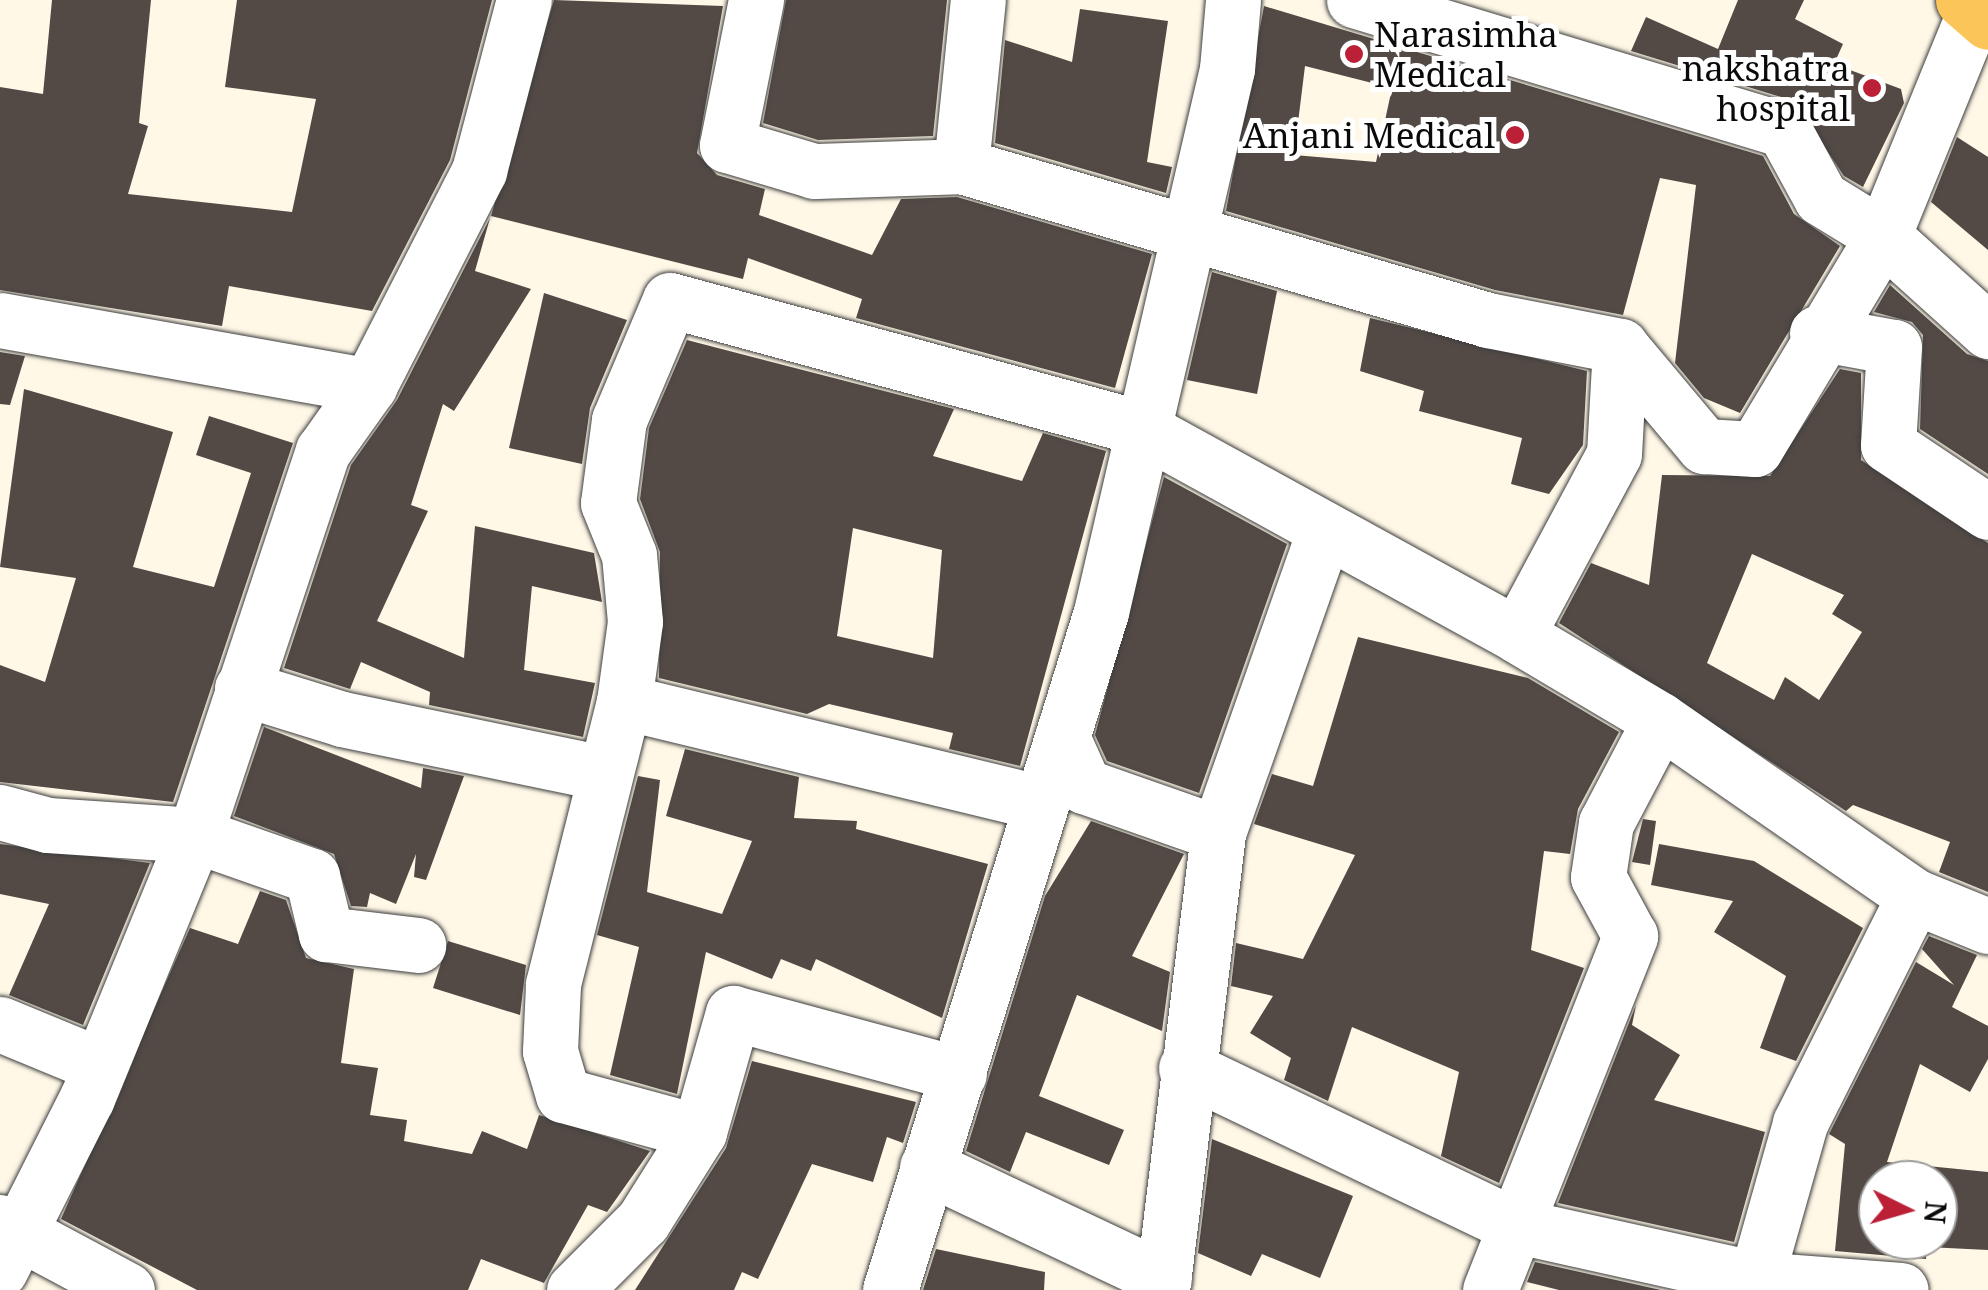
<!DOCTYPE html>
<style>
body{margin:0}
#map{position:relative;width:1988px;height:1290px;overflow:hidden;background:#fff8e7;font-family:"Noto Serif",serif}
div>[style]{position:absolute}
.building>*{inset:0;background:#534a46}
.roads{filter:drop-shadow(0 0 2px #3d3d3d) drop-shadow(0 0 2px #3d3d3d)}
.minor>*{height:55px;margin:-27.5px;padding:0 27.5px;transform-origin:27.5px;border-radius:27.5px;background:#fff}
.major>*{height:55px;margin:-27.5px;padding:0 27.5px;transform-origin:27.5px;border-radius:27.5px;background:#fcc55a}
.dots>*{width:28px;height:28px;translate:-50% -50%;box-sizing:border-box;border:5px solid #fff;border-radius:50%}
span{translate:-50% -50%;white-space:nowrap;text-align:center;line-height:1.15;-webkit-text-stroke:10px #fff;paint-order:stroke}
.poi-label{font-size:35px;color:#0a0a0a}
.left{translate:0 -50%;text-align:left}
.right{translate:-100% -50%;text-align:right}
.north{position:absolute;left:1858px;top:1160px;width:100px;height:100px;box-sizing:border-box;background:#fff;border:2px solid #9d9d9d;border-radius:50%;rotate:95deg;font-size:28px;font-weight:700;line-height:40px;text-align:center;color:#0a0a0a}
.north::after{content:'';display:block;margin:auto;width:35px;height:45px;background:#bc2037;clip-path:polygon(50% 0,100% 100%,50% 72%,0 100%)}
</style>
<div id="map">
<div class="building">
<i style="clip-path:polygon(52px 0,151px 0,139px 123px,148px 126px,128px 194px,292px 212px,316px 99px,225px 87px,237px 0,492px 0,450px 160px,372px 311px,229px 286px,222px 326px,0 290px,0 87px,43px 94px)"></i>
<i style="clip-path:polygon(554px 0,723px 6px,697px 153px,717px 175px,765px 189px,759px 215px,872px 255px,901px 199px,957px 197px,1152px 254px,1115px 388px,856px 318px,862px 299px,748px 258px,743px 279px,491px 216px)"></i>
<i style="clip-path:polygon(786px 0,947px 0,933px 136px,818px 140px,763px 123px)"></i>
<i style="clip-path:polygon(1738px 0,1804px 0,1795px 19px,1843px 44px,1834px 64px,1901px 89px,1904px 103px,1863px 187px,1844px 176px,1794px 101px,1631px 51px,1646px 17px,1718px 49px)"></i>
<i style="clip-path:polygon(evenodd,1264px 6px,1763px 156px,1794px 214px,1840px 246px,1740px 413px,1704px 398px,1675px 363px,1696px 185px,1660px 178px,1623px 315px,1495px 290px,1226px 211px,1264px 6px,1305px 66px,1392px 88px,1376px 162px,1294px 155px,1305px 66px)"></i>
<i style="clip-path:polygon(1080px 9px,1168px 21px,1147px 162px,1172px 167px,1166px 193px,995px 143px,1005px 40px,1072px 62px)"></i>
<i style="clip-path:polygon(1957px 137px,1988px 157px,1988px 250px,1931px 202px)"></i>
<i style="clip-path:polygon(490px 218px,475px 271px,531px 289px,454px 411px,443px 404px,411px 505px,428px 511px,377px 621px,464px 658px,475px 526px,594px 553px,602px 602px,532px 586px,524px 670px,595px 683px,583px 737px,429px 705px,430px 692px,361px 662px,350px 689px,284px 668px,351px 465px,397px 400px)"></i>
<i style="clip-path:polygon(1212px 272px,1277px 291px,1257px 394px,1187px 380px)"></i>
<i style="clip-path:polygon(1890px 285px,1967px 354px,1988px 361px,1988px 474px,1920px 429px,1923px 335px,1912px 322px,1874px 312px)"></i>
<i style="clip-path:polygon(544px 293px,627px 320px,590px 408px,582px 464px,509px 448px)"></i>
<i style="clip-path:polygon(1370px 318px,1587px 371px,1583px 445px,1549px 494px,1511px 484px,1522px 438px,1419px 411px,1424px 391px,1360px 371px)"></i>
<i style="clip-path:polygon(evenodd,687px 340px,954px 409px,933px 456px,1022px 481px,1043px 433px,1106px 451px,1020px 766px,949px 749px,953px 733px,829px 704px,807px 714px,659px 678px,660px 552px,640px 499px,649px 428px,687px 340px,853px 528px,942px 550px,933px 658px,837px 636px,853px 528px)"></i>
<i style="clip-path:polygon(0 352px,25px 356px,10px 405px,0 404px)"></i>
<i style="clip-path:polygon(evenodd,1840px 369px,1861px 373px,1861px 460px,1988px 543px,1988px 892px,1939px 872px,1950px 842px,1853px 805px,1846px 811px,1559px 623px,1591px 563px,1649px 585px,1662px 475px,1770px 476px,1840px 369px,1752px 554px,1844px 595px,1832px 614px,1862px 632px,1819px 700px,1785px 677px,1774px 700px,1707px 663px,1752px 554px)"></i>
<i style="clip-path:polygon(24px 389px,173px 432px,133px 567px,214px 587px,251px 473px,196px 455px,209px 416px,293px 443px,173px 802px,0 782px,0 665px,45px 682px,76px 578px,0 567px)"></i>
<i style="clip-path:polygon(1164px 477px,1287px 544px,1199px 793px,1107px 761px,1095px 735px)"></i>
<i style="clip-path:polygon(1358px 637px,1528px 678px,1619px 732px,1578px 809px,1570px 854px,1544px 851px,1531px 950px,1584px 968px,1499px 1183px,1441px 1156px,1459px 1072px,1352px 1027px,1328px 1101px,1284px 1080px,1291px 1058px,1250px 1033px,1273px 996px,1231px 986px,1236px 943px,1303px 959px,1355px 855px,1254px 824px,1272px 774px,1313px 786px)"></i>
<i style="clip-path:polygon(264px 727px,421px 788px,423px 768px,464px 776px,426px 880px,414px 877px,416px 854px,396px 904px,370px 893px,367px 907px,351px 906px,334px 854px,234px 816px)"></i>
<i style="clip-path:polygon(685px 749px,799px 777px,794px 818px,857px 821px,856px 829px,988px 864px,942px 1018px,816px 959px,811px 971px,781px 959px,772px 979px,706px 952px,677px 1094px,610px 1075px,639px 947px,597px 935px,638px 776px,660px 780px,647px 892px,722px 914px,752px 841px,666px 816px)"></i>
<i style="clip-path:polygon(1643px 819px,1656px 821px,1650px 865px,1632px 862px)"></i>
<i style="clip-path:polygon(1091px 821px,1184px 854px,1132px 956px,1170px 972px,1162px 1031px,1077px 995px,1039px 1096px,1124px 1130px,1109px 1165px,1026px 1132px,1010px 1172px,966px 1151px,1045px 896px)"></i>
<i style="clip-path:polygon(0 844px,150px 863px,83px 1025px,9px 995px,49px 904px,0 894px)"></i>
<i style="clip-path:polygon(1659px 844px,1754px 861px,1863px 928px,1796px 1061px,1760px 1048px,1786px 976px,1714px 932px,1733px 901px,1651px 885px)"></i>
<i style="clip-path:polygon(260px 891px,286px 900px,306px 958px,354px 969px,341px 1063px,378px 1068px,370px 1115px,407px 1120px,404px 1141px,472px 1154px,482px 1131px,527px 1149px,539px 1115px,650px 1151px,607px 1212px,588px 1205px,544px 1283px,481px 1259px,468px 1290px,197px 1290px,61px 1219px,190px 928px,238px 944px)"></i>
<i style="clip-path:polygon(evenodd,1929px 936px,1977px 955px,1952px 1007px,1988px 1026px,1988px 1059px,1970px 1092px,1920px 1064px,1887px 1162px,1988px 1172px,1988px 1250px,1927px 1247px,1926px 1259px,1835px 1251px,1845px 1144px,1829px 1134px,1916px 962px,1954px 985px,1922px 949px,1929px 936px,1878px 1180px,1938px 1180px,1938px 1240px,1878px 1240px,1878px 1180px)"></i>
<i style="clip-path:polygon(448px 941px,526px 965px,520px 1015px,433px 988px)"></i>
<i style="clip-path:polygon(1636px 1005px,1632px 1025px,1680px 1055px,1654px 1100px,1765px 1132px,1734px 1242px,1558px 1203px)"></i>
<i style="clip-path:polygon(752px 1061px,916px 1102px,903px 1143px,887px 1137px,873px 1182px,812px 1164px,758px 1279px,742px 1272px,734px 1290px,635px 1290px,726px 1148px)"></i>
<i style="clip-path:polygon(1212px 1139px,1353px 1196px,1320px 1278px,1262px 1254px,1251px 1276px,1198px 1253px)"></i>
<i style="clip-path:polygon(936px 1249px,1045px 1272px,1044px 1290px,923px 1290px)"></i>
<i style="clip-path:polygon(1535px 1262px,1661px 1290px,1559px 1290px,1527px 1282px)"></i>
</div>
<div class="roads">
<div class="minor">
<i style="left:756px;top:0;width:148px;rotate:101.3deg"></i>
<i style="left:727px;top:145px;width:91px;rotate:16.6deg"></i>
<i style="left:814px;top:171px;width:147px;rotate:-1.9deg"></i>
<i style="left:961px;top:166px;width:167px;rotate:-84.2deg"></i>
<i style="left:1354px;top:0;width:449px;rotate:16.8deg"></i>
<i style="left:1784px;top:130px;width:77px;rotate:61.4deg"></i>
<i style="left:1821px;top:198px;width:73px;rotate:31.5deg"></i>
<i style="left:1883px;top:236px;width:142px;rotate:42.1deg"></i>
<i style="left:961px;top:166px;width:549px;rotate:16.29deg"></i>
<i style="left:1488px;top:320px;width:135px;rotate:11.1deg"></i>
<i style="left:0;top:320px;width:375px;rotate:10.1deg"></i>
<i style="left:1817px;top:333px;width:78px;rotate:10.3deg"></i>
<i style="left:1894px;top:347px;width:98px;rotate:93.5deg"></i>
<i style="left:1888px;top:445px;width:120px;rotate:33.8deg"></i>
<i style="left:242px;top:688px;width:105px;rotate:17.2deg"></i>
<i style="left:342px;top:719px;width:266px;rotate:11.7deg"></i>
<i style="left:624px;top:702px;width:81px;rotate:-82.2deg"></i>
<i style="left:635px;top:622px;width:67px;rotate:-95.1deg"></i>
<i style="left:629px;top:555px;width:56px;rotate:-112deg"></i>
<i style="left:608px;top:503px;width:84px;rotate:-82.5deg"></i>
<i style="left:619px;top:420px;width:130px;rotate:-67deg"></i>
<i style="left:670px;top:300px;width:486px;rotate:15.2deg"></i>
<i style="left:1139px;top:427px;width:431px;rotate:28.8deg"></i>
<i style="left:1660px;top:720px;width:309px;rotate:34.7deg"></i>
<i style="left:1914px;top:896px;width:80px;rotate:22.1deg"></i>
<i style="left:1062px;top:737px;width:54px;rotate:65.8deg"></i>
<i style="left:1084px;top:786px;width:142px;rotate:19.3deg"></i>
<i style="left:0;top:812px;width:50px;rotate:15.2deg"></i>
<i style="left:48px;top:825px;width:147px;rotate:3.9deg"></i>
<i style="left:195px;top:835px;width:124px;rotate:19.3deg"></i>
<i style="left:312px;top:876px;width:60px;rotate:76.4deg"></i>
<i style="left:326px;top:934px;width:93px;rotate:6.8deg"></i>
<i style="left:0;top:1024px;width:105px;rotate:22.4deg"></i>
<i style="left:1186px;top:1068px;width:363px;rotate:25.6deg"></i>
<i style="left:1513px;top:1225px;width:249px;rotate:12.5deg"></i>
<i style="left:1756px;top:1279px;width:145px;rotate:4.3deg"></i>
<i style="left:699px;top:1132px;width:141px;rotate:-164.8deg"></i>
<i style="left:563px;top:1095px;width:46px;rotate:-106.5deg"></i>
<i style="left:550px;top:1051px;width:67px;rotate:-87.4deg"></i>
<i style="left:553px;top:984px;width:291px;rotate:-75.9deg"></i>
<i style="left:624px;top:702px;width:429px;rotate:13.6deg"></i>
<i style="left:927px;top:1167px;width:262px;rotate:25.3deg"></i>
<i style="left:0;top:1222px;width:144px;rotate:28.2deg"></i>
<i style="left:0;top:1270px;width:193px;rotate:-63.2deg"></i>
<i style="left:87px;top:1098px;width:284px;rotate:-67.7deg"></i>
<i style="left:195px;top:835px;width:405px;rotate:-71.6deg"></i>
<i style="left:323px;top:451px;width:80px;rotate:-54.7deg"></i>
<i style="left:369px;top:386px;width:242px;rotate:-62.9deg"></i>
<i style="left:479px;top:171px;width:177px;rotate:-75.3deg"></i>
<i style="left:1756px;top:1279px;width:162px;rotate:-74.2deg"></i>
<i style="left:1800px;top:1123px;width:254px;rotate:-63.3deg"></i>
<i style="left:574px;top:1290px;width:98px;rotate:-45deg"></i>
<i style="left:643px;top:1221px;width:105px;rotate:-57.8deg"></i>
<i style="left:699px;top:1132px;width:124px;rotate:-74.1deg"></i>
<i style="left:733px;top:1013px;width:234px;rotate:15.1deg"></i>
<i style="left:890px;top:1290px;width:710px;rotate:-72.71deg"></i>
<i style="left:1101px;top:612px;width:557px;rotate:-76.94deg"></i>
<i style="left:1227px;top:69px;width:69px;rotate:-85deg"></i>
<i style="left:1162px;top:1290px;width:460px;rotate:-83deg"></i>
<i style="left:1218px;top:833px;width:319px;rotate:-70.6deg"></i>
<i style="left:1490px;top:1290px;width:381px;rotate:-68.4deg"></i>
<i style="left:1630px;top:936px;width:67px;rotate:-118.5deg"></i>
<i style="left:1598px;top:877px;width:55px;rotate:-81.6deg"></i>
<i style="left:1606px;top:823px;width:116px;rotate:-62.3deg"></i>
<i style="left:1660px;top:720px;width:166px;rotate:-149.3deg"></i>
<i style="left:1517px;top:635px;width:205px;rotate:-61.8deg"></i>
<i style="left:1614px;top:454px;width:108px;rotate:-86.8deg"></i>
<i style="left:1620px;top:346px;width:131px;rotate:50deg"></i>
<i style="left:1704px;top:446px;width:51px;rotate:3.4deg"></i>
<i style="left:1755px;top:449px;width:249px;rotate:-59deg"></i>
<i style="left:1883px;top:236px;width:244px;rotate:-67.8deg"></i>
</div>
<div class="major">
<i style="left:1963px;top:0;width:33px;rotate:41deg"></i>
</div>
</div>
<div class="dots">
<i style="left:1354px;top:54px;background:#bc2037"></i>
<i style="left:1872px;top:88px;background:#bc2037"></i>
<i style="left:1515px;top:135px;background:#bc2037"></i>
</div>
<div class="poi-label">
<span class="left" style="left:1374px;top:54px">Narasimha<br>Medical</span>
<span class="right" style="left:1850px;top:88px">nakshatra<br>hospital</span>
<span class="right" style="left:1495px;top:135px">Anjani Medical</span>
</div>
<div class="north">N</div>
</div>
